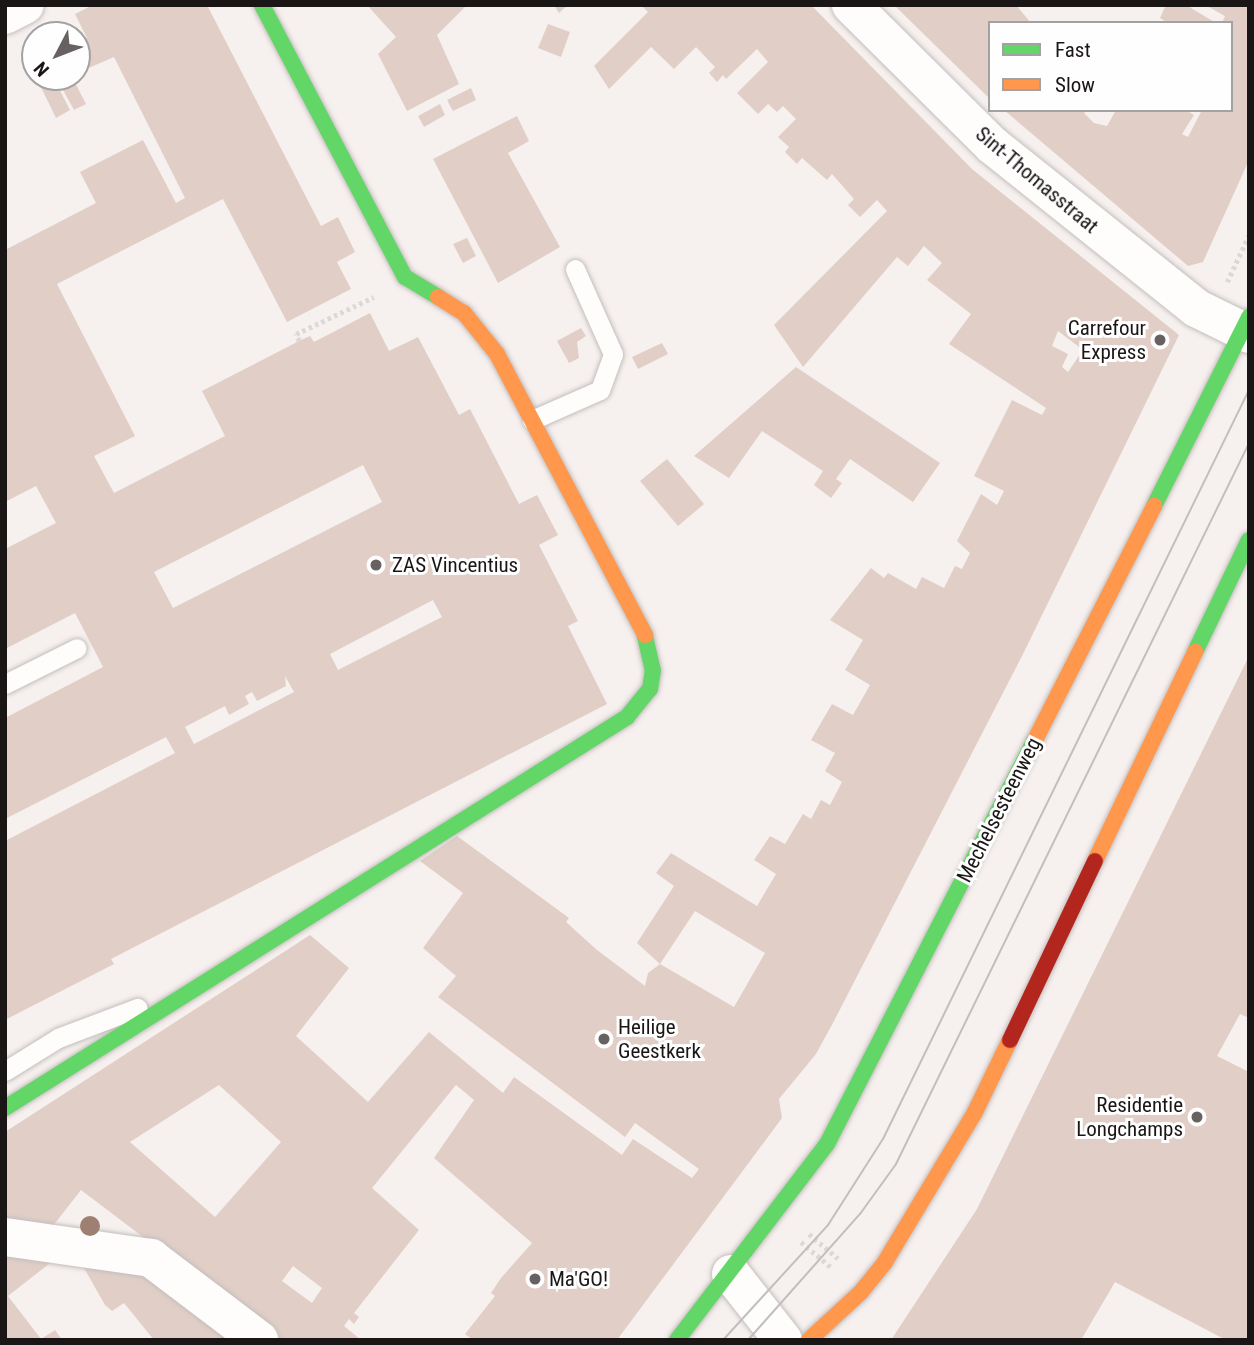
<!DOCTYPE html>
<style>
body{margin:0}
#map{position:relative;width:1254px;height:1345px;overflow:hidden;background:#f6f0ee;font-family:"Roboto Condensed",sans-serif}
div>[style]{position:absolute}
.building>*{inset:0;background:#e1cfc7}
.path>*{height:4.5px;margin-top:-2.25px;transform-origin:0;background:repeating-linear-gradient(90deg,#dbd9d8 0 3.5px,transparent 0 7px)}
.roads{filter:drop-shadow(0 0 2px #c3bebd) drop-shadow(0 0 2px #c3bebd)}
.lane>*{height:19px;margin:-9.5px;padding:0 9.5px;transform-origin:9.5px;border-radius:9.5px;background:#fefdfc}
.street>*{height:38px;margin:-19px;padding:0 19px;transform-origin:19px;border-radius:19px;background:#fefdfc}
.fast>*{height:16px;margin:-8px;padding:0 8px;transform-origin:8px;border-radius:8px;background:#63d668}
.slow>*{height:16px;margin:-8px;padding:0 8px;transform-origin:8px;border-radius:8px;background:#ff974d}
.jam>*{height:16px;margin:-8px;padding:0 8px;transform-origin:8px;border-radius:8px;background:#b3261e}
.tram>*{height:2px;margin:-1px;padding:0 1px;transform-origin:1px;border-radius:1px;background:#c0bfbe}
.trees>*{width:20px;height:20px;margin:-10px;border-radius:50%;background:#9d8071}
.dots>*{width:19px;height:19px;translate:-50% -50%;box-sizing:border-box;border:4px solid #fefefe;border-radius:50%}
span{translate:-50% -50%;white-space:nowrap;text-align:center;line-height:1.15;-webkit-text-stroke:6px #fefefe;paint-order:stroke}
.street-label{font-size:21px;color:#1a1615}
.poi-label{font-size:21px;color:#1a1615}
.right{translate:-100% -50%;text-align:right}
.left{translate:0 -50%;text-align:left}
.frame{position:absolute;inset:0;border:7px solid #1a1615;pointer-events:none}
.legend{position:absolute;left:988px;top:21px;width:245px;height:91px;box-sizing:border-box;background:#fefefe;border:2px solid #a3a1a1;margin:0;padding:9px 12px;list-style:none;font-size:21px;color:#1a1615}
.legend li{display:flex;align-items:center;gap:14px;height:35px}
.legend b{width:35px;border:2px solid #a3a1a1}
.north{position:absolute;left:21px;top:21px;width:70px;height:70px;box-sizing:border-box;background:#fefefe;border:2px solid #a3a1a1;border-radius:50%;rotate:228deg;font-size:19px;font-weight:700;line-height:28px;text-align:center;color:#1a1615}
.north::after{content:'';display:block;margin:auto;width:24px;height:32px;background:#676261;clip-path:polygon(50% 0,100% 100%,50% 72%,0 100%)}
</style>
<div id="map">
<div class="building">
<i style="clip-path:polygon(evenodd,93px 5px,207px 5px,321px 226px,338px 217px,355px 252px,337px 262px,351px 289px,287px 322px,223px 199px,57px 284px,135px 436px,94px 456px,114px 493px,225px 436px,202px 391px,299px 341px,310px 336px,314px 342px,370px 313px,389px 351px,418px 337px,459px 415px,470px 409px,519px 504px,537px 495px,558px 535px,539px 545px,578px 621px,568px 626px,607px 704px,111px 959px,114px 964px,5px 1020px,5px 841px,175px 753px,166px 737px,5px 819px,5px 718px,103px 667px,75px 613px,5px 649px,5px 549px,56px 523px,36px 486px,5px 502px,5px 250px,96px 203px,80px 172px,143px 140px,176px 203px,185px 198px,114px 57px,77px 73px,77px 42px,87px 38px,75px 14px,93px 5px,363px 465px,382px 502px,173px 608px,154px 572px,363px 465px,93px 5px,433px 600px,442px 617px,338px 670px,330px 654px,433px 600px,93px 5px,285px 676px,294px 692px,194px 744px,185px 727px,225px 706px,229px 715px,249px 704px,245px 696px,252px 692px,257px 701px,286px 686px,285px 676px)"></i>
<i style="clip-path:polygon(367px 5px,467px 5px,437px 35px,459px 84px,407px 111px,378px 54px,396px 37px)"></i>
<i style="clip-path:polygon(554px 5px,568px 5px,559px 13px)"></i>
<i style="clip-path:polygon(evenodd,641px 5px,811px 5px,972px 169px,1179px 335px,1023px 654px,834px 1021px,816px 1054px,779px 1099px,782px 1118px,617px 1340px,473px 1340px,465px 1334px,495px 1296px,491px 1293px,501px 1278px,532px 1243px,434px 1158px,474px 1100px,456px 1085px,372px 1188px,419px 1230px,354px 1313px,359px 1317px,354px 1324px,349px 1319px,344px 1326px,361px 1340px,279px 1340px,81px 1190px,49px 1231px,5px 1226px,5px 1132px,310px 935px,349px 968px,296px 1036px,368px 1102px,429px 1032px,503px 1093px,514px 1077px,622px 1155px,633px 1139px,692px 1178px,699px 1169px,635px 1123px,625px 1137px,438px 997px,456px 976px,423px 948px,463px 893px,420px 861px,457px 836px,569px 918px,566px 922px,597px 950px,645px 986px,648px 973px,660px 964px,637px 943px,674px 886px,656px 873px,671px 853px,757px 906px,776px 874px,754px 860px,770px 836px,785px 844px,803px 814px,811px 819px,821px 800px,830px 805px,842px 782px,825px 771px,835px 753px,811px 740px,832px 704px,853px 715px,870px 685px,845px 670px,863px 640px,830px 620px,871px 568px,884px 578px,888px 573px,916px 589px,922px 577px,944px 588px,955px 566px,962px 569px,970px 553px,957px 541px,981px 494px,997px 505px,1004px 491px,974px 476px,1012px 400px,1042px 415px,1046px 408px,949px 344px,971px 314px,927px 280px,942px 263px,924px 246px,908px 266px,897px 257px,803px 367px,774px 325px,887px 211px,877px 200px,860px 217px,848px 205px,854px 199px,832px 174px,827px 180px,802px 158px,797px 164px,785px 152px,789px 147px,778px 137px,796px 119px,783px 106px,777px 112px,768px 104px,758px 114px,737px 93px,768px 62px,757px 49px,726px 79px,723px 75px,717px 82px,709px 73px,715px 67px,696px 47px,674px 69px,651px 47px,609px 89px,594px 66px,648px 12px,641px 5px,1058px 331px,1083px 350px,1068px 372px,1062px 367px,1068px 354px,1052px 346px,1058px 331px,641px 5px,695px 911px,765px 953px,734px 1007px,660px 964px,695px 911px,641px 5px,219px 1085px,281px 1142px,215px 1217px,130px 1142px,219px 1085px,641px 5px,293px 1266px,322px 1288px,312px 1303px,282px 1281px,293px 1266px)"></i>
<i style="clip-path:polygon(894px 5px,1016px 5px,1031px 23px,990px 23px,990px 99px)"></i>
<i style="clip-path:polygon(1166px 5px,1186px 5px,1216px 23px,1168px 23px,1160px 18px)"></i>
<i style="clip-path:polygon(1205px 5px,1249px 5px,1249px 160px,1203px 262px,1188px 266px,1004px 110px,1087px 110px,1084px 113px,1094px 123px,1107px 126px,1116px 110px,1186px 110px,1194px 115px,1182px 134px,1188px 137px,1202px 110px,1231px 110px,1231px 23px,1222px 23px,1225px 16px)"></i>
<i style="clip-path:polygon(548px 24px,570px 32px,561px 57px,538px 48px)"></i>
<i style="clip-path:polygon(36px 77px,53px 77px,70px 110px,56px 118px)"></i>
<i style="clip-path:polygon(56px 77px,72px 77px,86px 104px,74px 110px)"></i>
<i style="clip-path:polygon(471px 88px,476px 100px,453px 111px,447px 100px)"></i>
<i style="clip-path:polygon(440px 104px,445px 115px,424px 127px,418px 116px)"></i>
<i style="clip-path:polygon(517px 116px,529px 141px,508px 153px,560px 247px,498px 283px,433px 159px)"></i>
<i style="clip-path:polygon(467px 238px,476px 256px,463px 263px,453px 244px)"></i>
<i style="clip-path:polygon(581px 328px,586px 336px,577px 342px,579px 358px,569px 363px,557px 341px)"></i>
<i style="clip-path:polygon(662px 343px,668px 354px,638px 369px,632px 357px)"></i>
<i style="clip-path:polygon(796px 367px,940px 463px,913px 502px,850px 459px,836px 479px,842px 483px,831px 498px,814px 485px,823px 471px,762px 431px,729px 478px,694px 456px)"></i>
<i style="clip-path:polygon(667px 459px,704px 504px,678px 526px,640px 481px)"></i>
<i style="clip-path:polygon(1249px 656px,1249px 1018px,1240px 1014px,1217px 1056px,1249px 1072px,1249px 1340px,1226px 1340px,1115px 1282px,1081px 1340px,891px 1340px,977px 1209px)"></i>
<i style="clip-path:polygon(5px 1252px,59px 1256px,8px 1296px,41px 1339px,55px 1330px,62px 1340px,5px 1340px)"></i>
<i style="clip-path:polygon(86px 1259px,157px 1279px,237px 1340px,154px 1340px,124px 1303px,112px 1311px,105px 1305px,84px 1268px)"></i>
</div>
<div class="path">
<i style="left:1227px;top:282px;width:52px;rotate:-64.9deg"></i>
<i style="left:299px;top:341px;width:8px;rotate:-113deg"></i>
<i style="left:296px;top:334px;width:86px;rotate:-25.4deg"></i>
<i style="left:809px;top:1234px;width:38px;rotate:40deg"></i>
<i style="left:801px;top:1242px;width:40px;rotate:40deg"></i>
</div>
<div class="roads">
<div class="lane">
<i style="left:532px;top:420px;width:74px;rotate:-23.8deg"></i>
<i style="left:600px;top:390px;width:38px;rotate:-70deg"></i>
<i style="left:613px;top:354px;width:93px;rotate:-114.1deg"></i>
<i style="left:5px;top:684px;width:80px;rotate:-26.6deg"></i>
<i style="left:5px;top:1071px;width:62px;rotate:-31.9deg"></i>
<i style="left:58px;top:1038px;width:85px;rotate:-20.8deg"></i>
</div>
<div class="street">
<i style="left:851px;top:5px;width:199px;rotate:44.8deg"></i>
<i style="left:992px;top:145px;width:261px;rotate:38.6deg"></i>
<i style="left:1196px;top:308px;width:59px;rotate:26.1deg"></i>
<i style="left:5px;top:15px;width:22px;rotate:-27deg"></i>
<i style="left:5px;top:1237px;width:148px;rotate:8.2deg"></i>
<i style="left:151px;top:1258px;width:136px;rotate:37.2deg"></i>
<i style="left:731px;top:1274px;width:84px;rotate:51.8deg"></i>
</div>
<div class="fast">
<i style="left:262px;top:5px;width:307px;rotate:62.3deg"></i>
<i style="left:405px;top:277px;width:39px;rotate:31deg"></i>
<i style="left:1154px;top:506px;width:212px;rotate:-63.3deg"></i>
<i style="left:1195px;top:652px;width:124px;rotate:-64.3deg"></i>
<i style="left:5px;top:1108px;width:735px;rotate:-32.15deg"></i>
<i style="left:627px;top:717px;width:36px;rotate:-51deg"></i>
<i style="left:650px;top:689px;width:18px;rotate:-81deg"></i>
<i style="left:653px;top:671px;width:37px;rotate:-103deg"></i>
<i style="left:677px;top:1340px;width:247px;rotate:-52.6deg"></i>
<i style="left:827px;top:1144px;width:454px;rotate:-62.8deg"></i>
</div>
<div class="slow">
<i style="left:438px;top:297px;width:31px;rotate:32deg"></i>
<i style="left:464px;top:313px;width:53px;rotate:51.2deg"></i>
<i style="left:497px;top:354px;width:318px;rotate:62.2deg"></i>
<i style="left:1035px;top:740px;width:263px;rotate:-63deg"></i>
<i style="left:1095px;top:861px;width:232px;rotate:-64.4deg"></i>
<i style="left:809px;top:1340px;width:71px;rotate:-42.7deg"></i>
<i style="left:861px;top:1292px;width:38px;rotate:-51deg"></i>
<i style="left:885px;top:1262px;width:175px;rotate:-59deg"></i>
<i style="left:975px;top:1112px;width:80px;rotate:-64.1deg"></i>
</div>
<div class="jam">
<i style="left:1010px;top:1040px;width:198px;rotate:-64.6deg"></i>
</div>
</div>
<div class="tram">
<i style="left:723px;top:1340px;width:156px;rotate:-47.6deg"></i>
<i style="left:828px;top:1225px;width:102px;rotate:-57.4deg"></i>
<i style="left:883px;top:1139px;width:834px;rotate:-63.96deg"></i>
<i style="left:748px;top:1340px;width:169px;rotate:-48.4deg"></i>
<i style="left:860px;top:1214px;width:62px;rotate:-54.2deg"></i>
<i style="left:896px;top:1164px;width:803px;rotate:-63.91deg"></i>
</div>
<div class="trees">
<i style="left:90px;top:1226px"></i>
</div>
<div class="dots">
<i style="left:1160px;top:340px;background:#676261"></i>
<i style="left:376px;top:565px;background:#676261"></i>
<i style="left:604px;top:1039px;background:#676261"></i>
<i style="left:1197px;top:1117px;background:#676261"></i>
<i style="left:535px;top:1279px;background:#676261"></i>
</div>
<div class="street-label">
<span style="left:1037px;top:180px;rotate:40deg">Sint-Thomasstraat</span>
<span style="left:999px;top:810px;rotate:-63deg">Mechelsesteenweg</span>
</div>
<div class="poi-label">
<span class="right" style="left:1146px;top:340px">Carrefour<br>Express</span>
<span class="left" style="left:392px;top:565px">ZAS Vincentius</span>
<span class="left" style="left:618px;top:1039px">Heilige<br>Geestkerk</span>
<span class="right" style="left:1183px;top:1117px">Residentie<br>Longchamps</span>
<span class="left" style="left:549px;top:1279px">Ma'GO!</span>
</div>
<div class="frame"></div>
<ul class="legend">
<li><b style="height:9px;background:#63d668"></b>Fast</li>
<li><b style="height:9px;background:#ff974d"></b>Slow</li>
</ul>
<div class="north">N</div>
</div>
